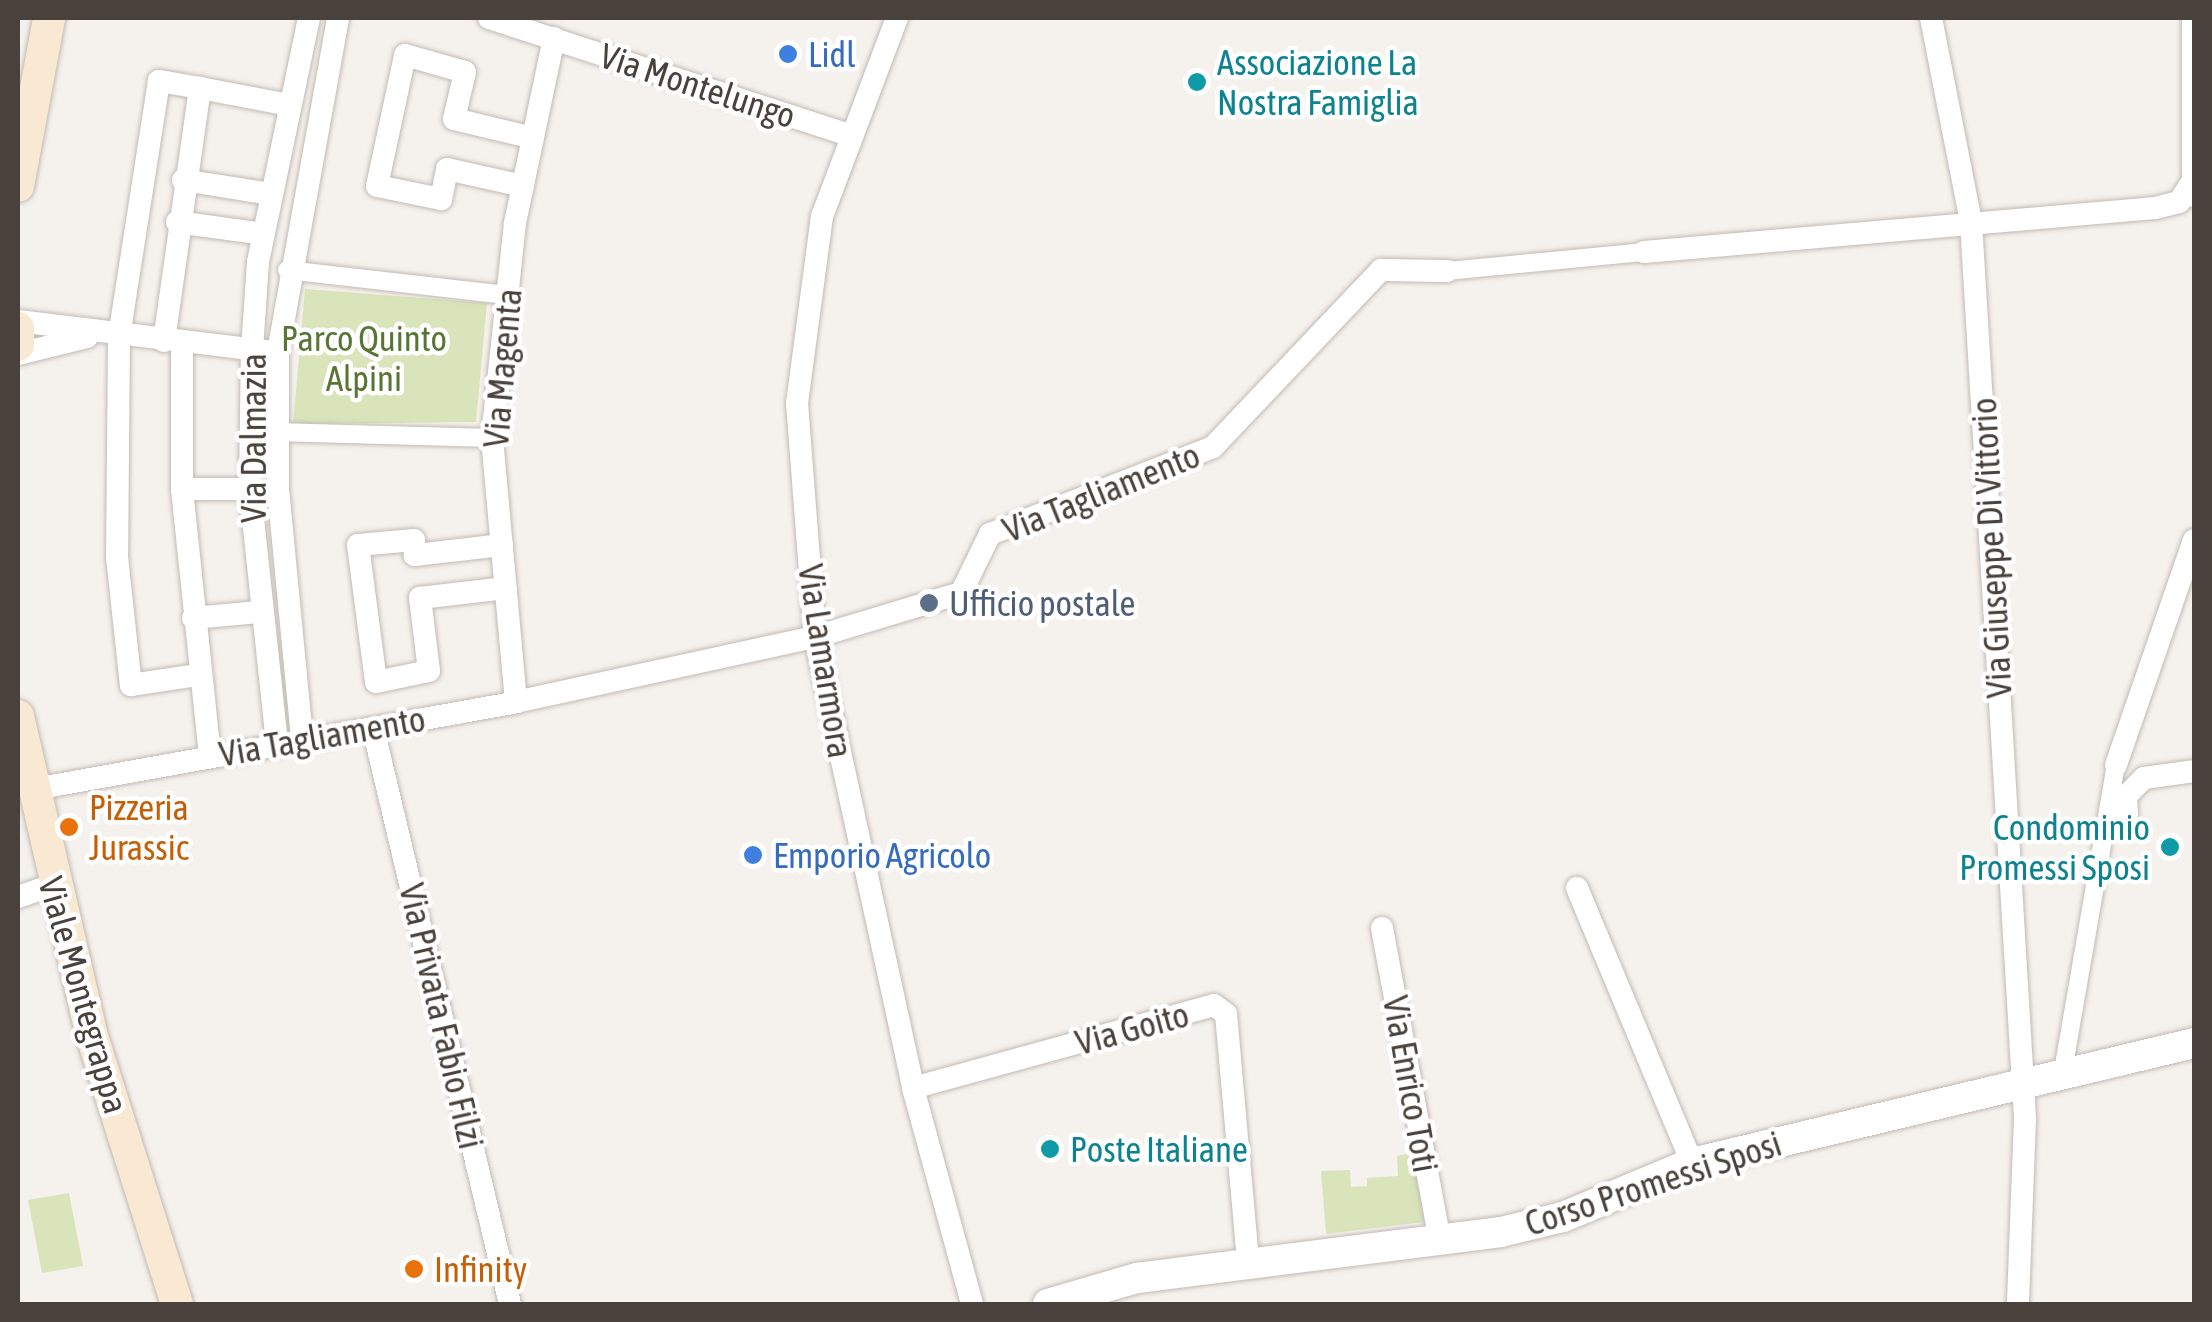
<!DOCTYPE html>
<style>
body{margin:0}
#map{position:relative;width:2212px;height:1322px;overflow:hidden;background:#f5f1ed;font-family:"Asap Condensed",sans-serif}
div>[style]{position:absolute}
.green>*{inset:0;background:#d9e4bb}
.roads{filter:drop-shadow(0 0 2px #c2bab3) drop-shadow(0 0 2px #c2bab3)}
.pedestrian>*{height:18px;margin:-9px;padding:0 9px;transform-origin:9px;border-radius:9px;background:#fff}
.minor>*{height:22px;margin:-11px;padding:0 11px;transform-origin:11px;border-radius:11px;background:#fff}
.tertiary>*{height:30px;margin:-15px;padding:0 15px;transform-origin:15px;border-radius:15px;background:#fff}
.secondary>*{height:32px;margin:-16px;padding:0 16px;transform-origin:16px;border-radius:16px;background:#f9e9d3}
.dots>*{width:28px;height:28px;translate:-50% -50%;box-sizing:border-box;border:5px solid #fff;border-radius:50%}
span{translate:-50% -50%;white-space:nowrap;text-align:center;line-height:1.15;-webkit-text-stroke:9px #fff;paint-order:stroke}
.shop-label{font-size:35px;color:#366cbe}
.left{translate:0 -50%;text-align:left}
.culture-label{font-size:35px;color:#0d838f}
.right{translate:-100% -50%;text-align:right}
.street-label{font-size:35px;color:#49413b}
.park-label{font-size:35px;color:#587534}
.service-label{font-size:35px;color:#4e5e75}
.food-label{font-size:35px;color:#c56008}
.frame{position:absolute;inset:0;border:20px solid #49413b;pointer-events:none}
</style>
<div id="map">
<div class="green">
<i style="clip-path:polygon(305px 289px,487px 303px,476px 422px,293px 424px)"></i>
<i style="clip-path:polygon(1415px 1152px,1424px 1222px,1326px 1234px,1321px 1171px,1350px 1170px,1351px 1187px,1367px 1186px,1367px 1178px,1398px 1176px,1397px 1156px)"></i>
<i style="clip-path:polygon(69px 1193px,83px 1266px,42px 1273px,28px 1200px)"></i>
</div>
<div class="roads">
<div class="pedestrian">
<i style="left:287px;top:270px;width:221px;rotate:6.5deg"></i>
<i style="left:1447px;top:271px;width:198px;rotate:-5.5deg"></i>
<i style="left:275px;top:432px;width:217px;rotate:1.6deg"></i>
<i style="left:2063px;top:1071px;width:311px;rotate:-80.2deg"></i>
</div>
<div class="minor">
<i style="left:489px;top:18px;width:379px;rotate:18deg"></i>
<i style="left:897px;top:18px;width:212px;rotate:110.7deg"></i>
<i style="left:822px;top:216px;width:189px;rotate:97.6deg"></i>
<i style="left:797px;top:403px;width:235px;rotate:85.6deg"></i>
<i style="left:815px;top:637px;width:462px;rotate:77.7deg"></i>
<i style="left:913px;top:1088px;width:224px;rotate:74.7deg"></i>
<i style="left:1931px;top:18px;width:208px;rotate:78.9deg"></i>
<i style="left:1971px;top:222px;width:899px;rotate:86.55deg"></i>
<i style="left:2025px;top:1119px;width:185px;rotate:92.2deg"></i>
<i style="left:2193px;top:18px;width:178px;rotate:90deg"></i>
<i style="left:200px;top:88px;width:91px;rotate:10.8deg"></i>
<i style="left:183px;top:180px;width:88px;rotate:9.1deg"></i>
<i style="left:523px;top:186px;width:78px;rotate:-167.4deg"></i>
<i style="left:447px;top:169px;width:31px;rotate:101deg"></i>
<i style="left:441px;top:199px;width:65px;rotate:-168.5deg"></i>
<i style="left:377px;top:186px;width:134px;rotate:-77.9deg"></i>
<i style="left:405px;top:55px;width:62px;rotate:15.8deg"></i>
<i style="left:465px;top:72px;width:48px;rotate:103.2deg"></i>
<i style="left:454px;top:119px;width:81px;rotate:13.5deg"></i>
<i style="left:177px;top:222px;width:87px;rotate:7.9deg"></i>
<i style="left:1644px;top:252px;width:513px;rotate:-4.92deg"></i>
<i style="left:2155px;top:208px;width:25px;rotate:-14deg"></i>
<i style="left:2179px;top:202px;width:20px;rotate:-57deg"></i>
<i style="left:18px;top:321px;width:251px;rotate:6.9deg"></i>
<i style="left:164px;top:341px;width:256px;rotate:-81.9deg"></i>
<i style="left:200px;top:88px;width:42px;rotate:-170.3deg"></i>
<i style="left:159px;top:81px;width:258px;rotate:98.9deg"></i>
<i style="left:119px;top:336px;width:221px;rotate:90.5deg"></i>
<i style="left:117px;top:557px;width:129px;rotate:83.8deg"></i>
<i style="left:131px;top:685px;width:68px;rotate:-8.5deg"></i>
<i style="left:18px;top:354px;width:71px;rotate:-13.8deg"></i>
<i style="left:182px;top:489px;width:147px;rotate:-90deg"></i>
<i style="left:502px;top:545px;width:88px;rotate:173.4deg"></i>
<i style="left:415px;top:555px;width:15px;rotate:-94deg"></i>
<i style="left:414px;top:540px;width:56px;rotate:174.9deg"></i>
<i style="left:358px;top:545px;width:138px;rotate:82.5deg"></i>
<i style="left:376px;top:682px;width:54px;rotate:-11.7deg"></i>
<i style="left:429px;top:671px;width:74px;rotate:-97deg"></i>
<i style="left:420px;top:598px;width:86px;rotate:-6.7deg"></i>
<i style="left:193px;top:618px;width:66px;rotate:-5.2deg"></i>
<i style="left:516px;top:702px;width:265px;rotate:-95.2deg"></i>
<i style="left:492px;top:438px;width:216px;rotate:-83.9deg"></i>
<i style="left:515px;top:223px;width:189px;rotate:-78.1deg"></i>
<i style="left:373px;top:728px;width:592px;rotate:76.62deg"></i>
<i style="left:302px;top:738px;width:252px;rotate:-95.5deg"></i>
<i style="left:278px;top:487px;width:135px;rotate:-90deg"></i>
<i style="left:278px;top:352px;width:339px;rotate:-79.8deg"></i>
<i style="left:277px;top:743px;width:255px;rotate:-96.1deg"></i>
<i style="left:250px;top:489px;width:139px;rotate:-89.2deg"></i>
<i style="left:252px;top:350px;width:88px;rotate:-86.1deg"></i>
<i style="left:258px;top:262px;width:249px;rotate:-78.2deg"></i>
<i style="left:210px;top:756px;width:268px;rotate:-96deg"></i>
<i style="left:182px;top:489px;width:68px"></i>
<i style="left:2116px;top:765px;width:238px;rotate:-70.9deg"></i>
<i style="left:29px;top:790px;width:495px;rotate:-10.2deg"></i>
<i style="left:516px;top:702px;width:306px;rotate:-12.3deg"></i>
<i style="left:815px;top:637px;width:152px;rotate:-16.8deg"></i>
<i style="left:961px;top:593px;width:66px;rotate:-63.8deg"></i>
<i style="left:990px;top:534px;width:239px;rotate:-21.3deg"></i>
<i style="left:1213px;top:447px;width:244px;rotate:-46.5deg"></i>
<i style="left:1381px;top:270px;width:66px;rotate:0.9deg"></i>
<i style="left:2127px;top:814px;width:18px;rotate:-93deg"></i>
<i style="left:2126px;top:796px;width:25px;rotate:-45deg"></i>
<i style="left:2144px;top:778px;width:50px;rotate:-8deg"></i>
<i style="left:1577px;top:888px;width:298px;rotate:67.3deg"></i>
<i style="left:18px;top:897px;width:37px;rotate:-19deg"></i>
<i style="left:1382px;top:928px;width:317px;rotate:79.5deg"></i>
<i style="left:913px;top:1088px;width:312px;rotate:-15.4deg"></i>
<i style="left:1214px;top:1005px;width:15px;rotate:37deg"></i>
<i style="left:1226px;top:1014px;width:247px;rotate:84.9deg"></i>
</div>
<div class="tertiary">
<i style="left:1048px;top:1304px;width:93px;rotate:-16.3deg"></i>
<i style="left:1137px;top:1278px;width:367px;rotate:-7.2deg"></i>
<i style="left:1501px;top:1232px;width:64px;rotate:-13.6deg"></i>
<i style="left:1563px;top:1217px;width:140px;rotate:-22.7deg"></i>
<i style="left:1692px;top:1163px;width:516px;rotate:-13.44deg"></i>
</div>
<div class="secondary">
<i style="left:18px;top:186px;width:171px;rotate:-79.5deg"></i>
<i style="left:18px;top:328px;width:17px;rotate:90deg"></i>
<i style="left:18px;top:716px;width:328px;rotate:77deg"></i>
<i style="left:92px;top:1036px;width:281px;rotate:72.4deg"></i>
</div>
</div>
<div class="dots">
<i style="left:788px;top:54px;background:#3f7fe0"></i>
<i style="left:1197px;top:82px;background:#0f9aa8"></i>
<i style="left:929px;top:603px;background:#5c6f8a"></i>
<i style="left:69px;top:827px;background:#e8710a"></i>
<i style="left:2170px;top:847px;background:#0f9aa8"></i>
<i style="left:753px;top:855px;background:#3f7fe0"></i>
<i style="left:1050px;top:1149px;background:#0f9aa8"></i>
<i style="left:414px;top:1269px;background:#e8710a"></i>
</div>
<div class="shop-label">
<span class="left" style="left:808px;top:54px">Lidl</span>
<span class="left" style="left:773px;top:855px">Emporio Agricolo</span>
</div>
<div class="culture-label">
<span class="left" style="left:1217px;top:82px">Associazione La<br>Nostra Famiglia</span>
<span class="right" style="left:2150px;top:847px">Condominio<br>Promessi Sposi</span>
<span class="left" style="left:1070px;top:1149px">Poste Italiane</span>
</div>
<div class="street-label">
<span style="left:698px;top:85px;rotate:18deg">Via Montelungo</span>
<span style="left:502px;top:368px;rotate:-85deg">Via Magenta</span>
<span style="left:253px;top:438px;rotate:-90deg">Via Dalmazia</span>
<span style="left:1101px;top:492px;rotate:-22deg">Via Tagliamento</span>
<span style="left:1991px;top:548px;rotate:-93deg">Via Giuseppe Di Vittorio</span>
<span style="left:826px;top:661px;rotate:81deg">Via Lamarmora</span>
<span style="left:322px;top:736px;rotate:-10deg">Via Tagliamento</span>
<span style="left:84px;top:995px;rotate:74deg">Viale Montegrappa</span>
<span style="left:442px;top:1016px;rotate:77deg">Via Privata Fabio Filzi</span>
<span style="left:1132px;top:1028px;rotate:-15deg">Via Goito</span>
<span style="left:1411px;top:1084px;rotate:80deg">Via Enrico Toti</span>
<span style="left:1653px;top:1183px;rotate:-18deg">Corso Promessi Sposi</span>
</div>
<div class="park-label">
<span style="left:364px;top:358px">Parco Quinto<br>Alpini</span>
</div>
<div class="service-label">
<span class="left" style="left:949px;top:603px">Ufficio postale</span>
</div>
<div class="food-label">
<span class="left" style="left:89px;top:827px">Pizzeria<br>Jurassic</span>
<span class="left" style="left:434px;top:1269px">Infinity</span>
</div>
<div class="frame"></div>
</div>
